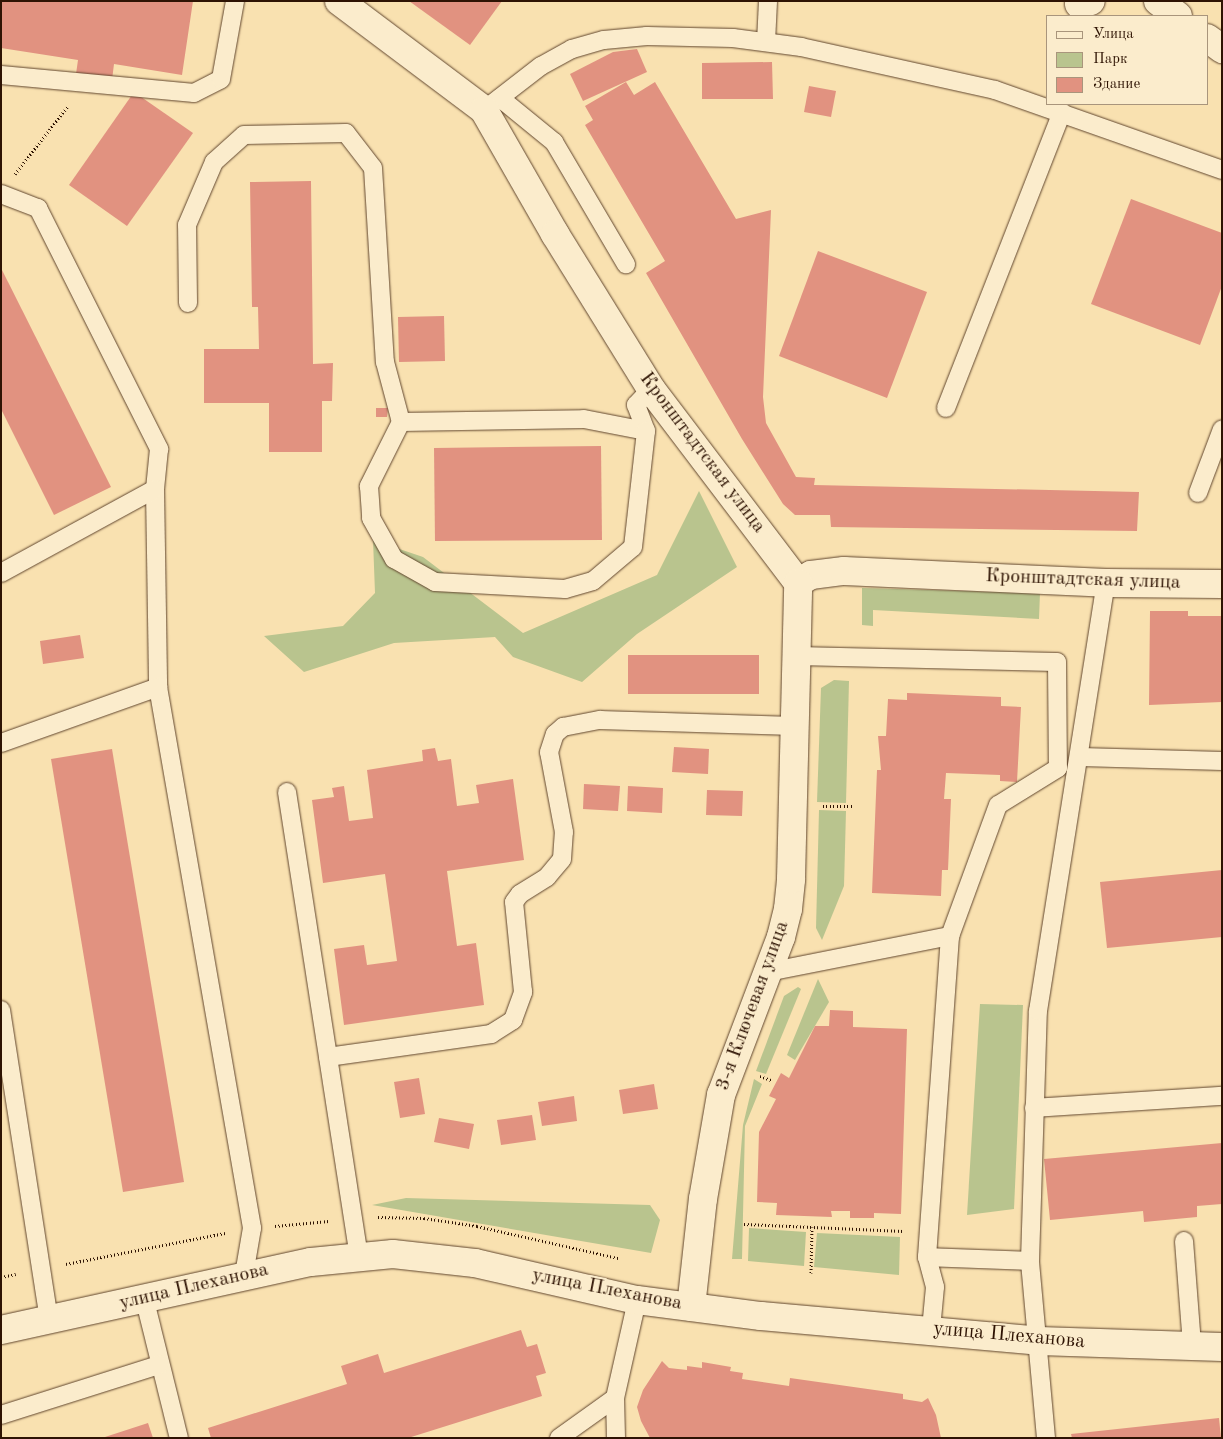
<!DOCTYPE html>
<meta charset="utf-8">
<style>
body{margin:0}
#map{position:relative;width:1223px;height:1439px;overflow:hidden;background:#f9e1b0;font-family:"Old Standard TT",serif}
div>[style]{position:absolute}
.green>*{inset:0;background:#b9c48e}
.building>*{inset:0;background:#e19280}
.path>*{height:3px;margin-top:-1.5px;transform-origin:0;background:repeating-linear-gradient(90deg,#2e1303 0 1px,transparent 0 3.5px)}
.roads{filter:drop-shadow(0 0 1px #61462e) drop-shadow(0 0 1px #61462e)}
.lane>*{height:18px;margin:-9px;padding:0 9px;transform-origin:9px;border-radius:9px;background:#fbeccc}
.street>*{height:28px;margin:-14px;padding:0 14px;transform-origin:14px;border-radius:14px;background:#fbeccc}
.secondary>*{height:28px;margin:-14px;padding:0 14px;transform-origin:14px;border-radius:14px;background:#fbeccc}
span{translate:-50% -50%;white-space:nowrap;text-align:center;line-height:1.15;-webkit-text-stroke:4px #fbeccc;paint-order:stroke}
.street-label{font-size:20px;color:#2e1303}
.frame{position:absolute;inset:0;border:2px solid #2e1303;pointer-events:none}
.legend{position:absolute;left:1046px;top:15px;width:162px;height:90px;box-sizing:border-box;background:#fbeccc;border:1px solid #a9957c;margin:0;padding:6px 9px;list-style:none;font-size:15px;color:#2e1303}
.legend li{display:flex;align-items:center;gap:10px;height:25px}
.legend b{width:25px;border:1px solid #a9957c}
</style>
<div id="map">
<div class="green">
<i style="clip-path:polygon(699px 491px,737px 567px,637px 634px,582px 682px,513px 657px,495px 637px,394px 643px,304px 672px,264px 636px,343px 626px,375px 593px,373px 540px,423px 557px,523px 633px,657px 575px)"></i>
<i style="clip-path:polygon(862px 588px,1040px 593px,1039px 619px,873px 610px,873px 626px,862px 625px)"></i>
<i style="clip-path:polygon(834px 680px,849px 681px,846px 803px,817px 802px,821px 688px)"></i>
<i style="clip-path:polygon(819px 810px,846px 811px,844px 886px,822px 940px,816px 928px)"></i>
<i style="clip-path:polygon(818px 979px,829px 1002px,795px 1060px,787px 1055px)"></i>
<i style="clip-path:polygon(798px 987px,801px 989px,766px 1074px,756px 1071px,784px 996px)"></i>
<i style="clip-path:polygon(980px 1004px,1023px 1005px,1014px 1209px,967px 1215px)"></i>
<i style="clip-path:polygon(754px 1079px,762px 1084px,745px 1126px,742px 1259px,732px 1259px,743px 1125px)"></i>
<i style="clip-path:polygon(406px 1198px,650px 1205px,660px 1220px,651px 1253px,372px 1205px)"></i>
<i style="clip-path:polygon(749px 1228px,806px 1232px,804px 1266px,748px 1261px)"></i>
<i style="clip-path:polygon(817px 1233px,900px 1237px,899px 1275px,814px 1267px)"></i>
</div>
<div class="building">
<i style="clip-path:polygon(1px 1px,193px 1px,182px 75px,114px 64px,112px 80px,76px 74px,78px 60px,1px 48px)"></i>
<i style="clip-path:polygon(409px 1px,502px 1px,470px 45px)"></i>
<i style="clip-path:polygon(637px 49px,647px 72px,583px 101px,570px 74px,613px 52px)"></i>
<i style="clip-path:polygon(772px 62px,773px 99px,702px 99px,702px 63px)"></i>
<i style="clip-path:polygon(626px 82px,634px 95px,655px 82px,736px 219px,771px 210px,763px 397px,766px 423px,796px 477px,815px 478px,814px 485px,1139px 492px,1137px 531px,831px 527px,830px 515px,795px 515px,783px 504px,742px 439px,646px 273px,665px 261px,585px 125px,593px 120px,585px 106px)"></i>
<i style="clip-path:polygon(809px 86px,836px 91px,831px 117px,804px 112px)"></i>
<i style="clip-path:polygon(134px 92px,193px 133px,127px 226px,69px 185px)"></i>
<i style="clip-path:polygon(311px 181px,313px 364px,333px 363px,332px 401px,322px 401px,322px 452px,269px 452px,269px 403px,204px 403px,204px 349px,259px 349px,258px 307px,252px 307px,250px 182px)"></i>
<i style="clip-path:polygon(1131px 199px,1222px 233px,1222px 286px,1200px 345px,1091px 304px)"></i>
<i style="clip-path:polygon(818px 251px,927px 292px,887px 398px,779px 356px)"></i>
<i style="clip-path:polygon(1px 268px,111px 487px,54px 515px,1px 409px)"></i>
<i style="clip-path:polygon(444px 316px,445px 361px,399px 362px,398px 317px)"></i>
<i style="clip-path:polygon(376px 408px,388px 408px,387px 417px,376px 417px)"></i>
<i style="clip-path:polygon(601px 446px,602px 540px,435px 541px,434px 448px)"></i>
<i style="clip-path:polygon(1150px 611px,1188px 611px,1188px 616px,1222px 616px,1222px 702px,1149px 705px)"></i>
<i style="clip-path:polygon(80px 635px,84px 658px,43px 664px,40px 641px)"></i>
<i style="clip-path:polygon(628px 655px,759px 655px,759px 694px,628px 694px)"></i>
<i style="clip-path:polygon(907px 693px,1001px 697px,1001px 706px,1021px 707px,1017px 782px,1000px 781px,1000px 775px,946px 773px,944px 799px,951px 799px,948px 870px,942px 870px,941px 896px,872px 893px,877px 770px,881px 770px,878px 736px,886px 736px,888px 699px,907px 700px)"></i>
<i style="clip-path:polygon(674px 747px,709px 749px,708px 774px,672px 772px)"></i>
<i style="clip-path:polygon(435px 748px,438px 761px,451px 759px,457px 806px,479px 803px,476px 785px,513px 779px,524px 860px,447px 871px,457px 946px,476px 943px,484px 1005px,344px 1025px,334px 949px,364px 945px,367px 965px,397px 961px,385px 874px,323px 883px,312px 800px,334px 797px,332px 788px,344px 786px,349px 821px,373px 818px,367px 770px,423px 761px,422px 750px)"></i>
<i style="clip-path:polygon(112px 749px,184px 1182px,123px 1192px,51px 759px)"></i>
<i style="clip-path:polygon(584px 784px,620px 786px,618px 811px,583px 809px)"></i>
<i style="clip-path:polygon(628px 786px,663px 788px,662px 813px,627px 811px)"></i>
<i style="clip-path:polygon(707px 790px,743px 791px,742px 816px,706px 815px)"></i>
<i style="clip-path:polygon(1222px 870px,1222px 937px,1107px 948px,1100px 882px)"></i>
<i style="clip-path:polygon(830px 1010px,853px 1011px,853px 1027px,907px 1029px,901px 1214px,874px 1213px,874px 1218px,850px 1218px,850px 1211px,831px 1211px,832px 1217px,776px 1215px,777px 1203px,757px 1202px,759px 1132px,776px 1099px,769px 1096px,781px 1073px,789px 1078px,815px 1026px,829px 1026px)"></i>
<i style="clip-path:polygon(419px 1078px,425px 1114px,400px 1118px,394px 1082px)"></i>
<i style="clip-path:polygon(654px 1084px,658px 1109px,623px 1114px,619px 1090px)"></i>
<i style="clip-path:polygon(574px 1096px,577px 1121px,542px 1126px,538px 1102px)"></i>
<i style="clip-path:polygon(532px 1115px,536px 1140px,501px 1145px,497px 1120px)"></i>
<i style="clip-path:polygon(439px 1118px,474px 1124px,469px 1149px,434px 1142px)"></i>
<i style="clip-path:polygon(1222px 1143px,1222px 1204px,1197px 1206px,1197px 1217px,1144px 1222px,1143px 1211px,1050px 1220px,1044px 1159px)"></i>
<i style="clip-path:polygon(521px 1330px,527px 1347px,537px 1344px,546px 1373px,536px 1376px,542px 1396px,408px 1438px,211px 1438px,208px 1428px,347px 1384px,341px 1366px,378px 1354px,384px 1373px)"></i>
<i style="clip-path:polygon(662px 1361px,669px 1368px,687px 1370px,687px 1366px,702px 1368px,702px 1362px,731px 1367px,730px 1371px,743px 1373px,742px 1379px,789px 1386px,790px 1378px,903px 1394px,903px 1399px,922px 1402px,928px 1398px,936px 1415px,941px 1438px,650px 1438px,641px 1421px,637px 1407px,643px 1390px)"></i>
<i style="clip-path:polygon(1219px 1418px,1221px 1438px,1072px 1438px,1071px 1434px)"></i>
<i style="clip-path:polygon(148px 1423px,153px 1438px,105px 1438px,105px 1437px)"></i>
</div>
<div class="path">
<i style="left:15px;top:174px;width:86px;rotate:-52.1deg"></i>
<i style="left:823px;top:806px;width:29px"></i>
<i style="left:760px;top:1076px;width:12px;rotate:20deg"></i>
<i style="left:378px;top:1217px;width:46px;rotate:1.2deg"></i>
<i style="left:424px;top:1218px;width:54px;rotate:8.6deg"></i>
<i style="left:477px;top:1226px;width:145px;rotate:12.8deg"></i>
<i style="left:744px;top:1224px;width:159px;rotate:2.5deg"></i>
<i style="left:275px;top:1226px;width:54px;rotate:-5.3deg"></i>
<i style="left:66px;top:1264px;width:162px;rotate:-11deg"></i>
<i style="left:811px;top:1273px;width:46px;rotate:-88.8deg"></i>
<i style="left:1px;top:1277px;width:15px;rotate:-11deg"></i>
</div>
<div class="roads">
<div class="lane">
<i style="left:766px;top:42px;width:41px;rotate:-87.2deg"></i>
<i style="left:1px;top:75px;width:194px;rotate:5.3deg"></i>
<i style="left:194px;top:93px;width:30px;rotate:-27deg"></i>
<i style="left:221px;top:79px;width:79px;rotate:-79.8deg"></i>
<i style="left:500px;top:98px;width:70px;rotate:39.2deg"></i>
<i style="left:554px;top:142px;width:142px;rotate:59.5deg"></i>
<i style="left:484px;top:110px;width:72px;rotate:-37.7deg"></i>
<i style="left:541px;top:66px;width:35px;rotate:-29deg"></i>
<i style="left:572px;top:49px;width:33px;rotate:-16deg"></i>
<i style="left:604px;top:40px;width:43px;rotate:-5.3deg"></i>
<i style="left:647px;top:36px;width:86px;rotate:1.3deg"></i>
<i style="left:733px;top:38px;width:69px;rotate:7.5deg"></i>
<i style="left:801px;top:47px;width:199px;rotate:12.5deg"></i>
<i style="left:995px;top:90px;width:241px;rotate:19.4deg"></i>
<i style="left:1px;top:194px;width:40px;rotate:21deg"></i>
<i style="left:38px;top:208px;width:270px;rotate:63.3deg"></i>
<i style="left:159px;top:449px;width:40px;rotate:95.7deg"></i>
<i style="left:155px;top:489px;width:198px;rotate:89.1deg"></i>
<i style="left:158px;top:687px;width:549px;rotate:80.14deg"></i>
<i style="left:252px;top:1228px;width:48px;rotate:99.7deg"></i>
<i style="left:188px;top:303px;width:78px;rotate:-90.7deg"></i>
<i style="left:187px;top:225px;width:69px;rotate:-66.8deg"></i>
<i style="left:214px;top:162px;width:40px;rotate:-42deg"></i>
<i style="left:244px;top:135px;width:102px;rotate:-1.1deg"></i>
<i style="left:346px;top:133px;width:44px;rotate:52.4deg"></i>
<i style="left:373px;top:168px;width:194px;rotate:86.5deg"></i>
<i style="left:385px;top:362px;width:62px;rotate:75.1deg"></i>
<i style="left:401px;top:422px;width:183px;rotate:-0.9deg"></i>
<i style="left:584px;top:419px;width:63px;rotate:11deg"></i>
<i style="left:646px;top:431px;width:28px;rotate:-111deg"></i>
<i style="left:636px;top:405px;width:22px;rotate:-47deg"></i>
<i style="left:946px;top:408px;width:318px;rotate:-68.6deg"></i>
<i style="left:401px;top:422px;width:72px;rotate:116.6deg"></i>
<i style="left:369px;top:486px;width:32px;rotate:86deg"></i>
<i style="left:371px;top:518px;width:47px;rotate:60.7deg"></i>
<i style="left:394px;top:559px;width:47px;rotate:29.3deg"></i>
<i style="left:435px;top:582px;width:130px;rotate:3.1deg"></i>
<i style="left:565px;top:589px;width:29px;rotate:-16deg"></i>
<i style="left:593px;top:581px;width:52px;rotate:-40.4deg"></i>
<i style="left:633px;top:547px;width:117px;rotate:-83.6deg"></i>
<i style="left:1198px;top:493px;width:68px;rotate:-69.4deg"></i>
<i style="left:1px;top:573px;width:175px;rotate:-28.6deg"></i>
<i style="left:795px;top:656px;width:262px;rotate:1.3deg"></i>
<i style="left:1057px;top:662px;width:106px;rotate:89.5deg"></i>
<i style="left:1058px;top:768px;width:70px;rotate:148.3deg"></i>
<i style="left:998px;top:805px;width:140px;rotate:110.1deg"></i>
<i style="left:1px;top:743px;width:167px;rotate:-19.6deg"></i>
<i style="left:1081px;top:757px;width:141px;rotate:1.6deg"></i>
<i style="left:287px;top:792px;width:469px;rotate:81.2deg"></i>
<i style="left:768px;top:972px;width:186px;rotate:-11.2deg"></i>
<i style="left:950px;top:936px;width:322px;rotate:94.1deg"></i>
<i style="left:927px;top:1257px;width:31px;rotate:75deg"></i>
<i style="left:935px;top:1287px;width:42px;rotate:95.4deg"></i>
<i style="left:1px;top:1010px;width:315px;rotate:81.2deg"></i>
<i style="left:328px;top:1057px;width:165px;rotate:-8deg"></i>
<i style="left:491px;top:1034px;width:26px;rotate:-32deg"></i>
<i style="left:513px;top:1020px;width:30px;rotate:-70deg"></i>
<i style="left:523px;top:992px;width:90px;rotate:-95.7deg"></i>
<i style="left:514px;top:902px;width:10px;rotate:-53deg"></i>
<i style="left:520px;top:894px;width:32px;rotate:-32deg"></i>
<i style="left:547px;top:877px;width:23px;rotate:-50deg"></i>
<i style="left:562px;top:859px;width:27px;rotate:-86deg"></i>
<i style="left:564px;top:832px;width:81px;rotate:-100.6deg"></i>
<i style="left:549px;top:752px;width:19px;rotate:-72deg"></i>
<i style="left:555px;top:734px;width:11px;rotate:-41deg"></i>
<i style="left:563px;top:727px;width:38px;rotate:-11deg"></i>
<i style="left:600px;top:720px;width:193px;rotate:1.8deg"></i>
<i style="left:1034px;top:1108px;width:188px;rotate:-3.7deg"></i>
<i style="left:1184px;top:1241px;width:105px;rotate:85.6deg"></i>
<i style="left:927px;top:1257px;width:103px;rotate:2.2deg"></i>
<i style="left:144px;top:1297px;width:145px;rotate:76.1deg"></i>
<i style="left:1px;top:1415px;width:166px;rotate:-17.6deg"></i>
<i style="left:559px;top:1438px;width:69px;rotate:-35.5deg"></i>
<i style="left:616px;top:1438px;width:40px;rotate:-91.4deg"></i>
<i style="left:615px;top:1398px;width:100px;rotate:-77.3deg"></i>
<i style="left:1046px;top:1438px;width:178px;rotate:-95.2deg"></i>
<i style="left:1030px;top:1261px;width:250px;rotate:-88.2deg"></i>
<i style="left:1038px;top:1011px;width:433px;rotate:-81deg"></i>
</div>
<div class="street">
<i style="left:339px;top:1px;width:181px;rotate:36.9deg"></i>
<i style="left:484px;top:110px;width:143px;rotate:60.2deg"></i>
<i style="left:555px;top:234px;width:182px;rotate:58.2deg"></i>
<i style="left:651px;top:389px;width:243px;rotate:52.8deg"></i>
<i style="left:1158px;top:1px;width:25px;rotate:37deg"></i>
<i style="left:1079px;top:4px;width:12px;rotate:-14deg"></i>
<i style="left:1207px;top:38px;width:19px;rotate:36deg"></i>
<i style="left:798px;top:583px;width:15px;rotate:-32deg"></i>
<i style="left:811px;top:575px;width:33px;rotate:-7deg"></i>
<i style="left:844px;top:571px;width:262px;rotate:2.6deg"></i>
<i style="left:1106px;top:583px;width:116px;rotate:0.5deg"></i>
<i style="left:691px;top:1307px;width:109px;rotate:-83.7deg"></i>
<i style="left:703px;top:1199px;width:106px;rotate:-80.2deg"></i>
<i style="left:721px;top:1095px;width:169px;rotate:-69.2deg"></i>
<i style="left:781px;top:937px;width:29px;rotate:-76deg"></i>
<i style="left:788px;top:909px;width:30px;rotate:-84deg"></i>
<i style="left:791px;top:879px;width:296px;rotate:-88.6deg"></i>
</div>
<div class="secondary">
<i style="left:1px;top:1330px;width:317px;rotate:-12.4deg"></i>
<i style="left:311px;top:1262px;width:82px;rotate:-5.6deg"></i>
<i style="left:393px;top:1254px;width:82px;rotate:6.3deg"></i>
<i style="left:475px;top:1263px;width:166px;rotate:12.9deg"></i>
<i style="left:637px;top:1300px;width:125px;rotate:7.4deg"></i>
<i style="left:761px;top:1316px;width:279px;rotate:5.1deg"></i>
<i style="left:1039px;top:1341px;width:183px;rotate:1.9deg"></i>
</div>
</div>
<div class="street-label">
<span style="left:702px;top:453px;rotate:53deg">Кронштадтская улица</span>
<span style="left:1083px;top:580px;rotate:2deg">Кронштадтская улица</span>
<span style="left:753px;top:1006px;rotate:-70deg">3-я Ключевая улица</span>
<span style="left:194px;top:1287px;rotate:-13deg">улица Плеханова</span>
<span style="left:607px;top:1290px;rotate:11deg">улица Плеханова</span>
<span style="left:1009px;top:1336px;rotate:5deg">улица Плеханова</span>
</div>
<div class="frame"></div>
<ul class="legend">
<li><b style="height:6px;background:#fbeccc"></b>Улица</li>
<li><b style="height:14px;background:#b9c48e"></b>Парк</li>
<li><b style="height:14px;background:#e19280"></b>Здание</li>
</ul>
</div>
